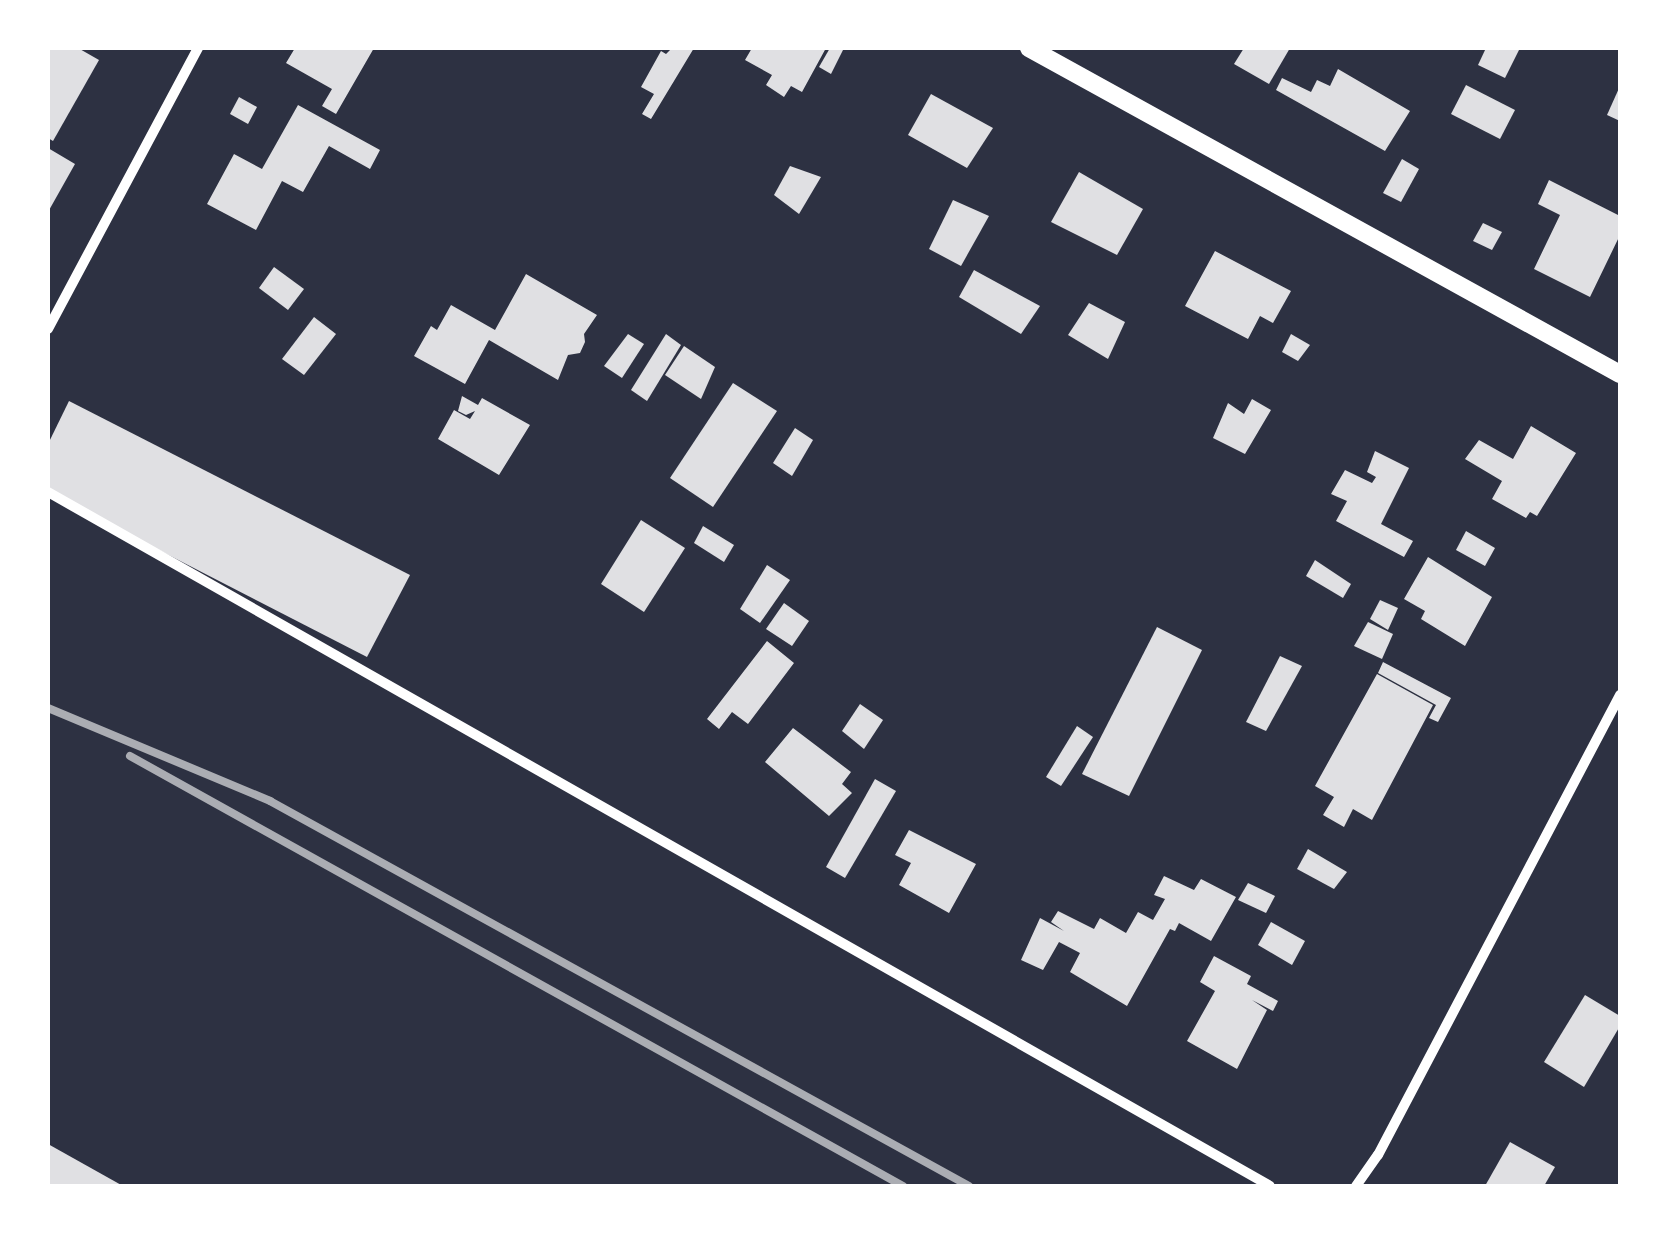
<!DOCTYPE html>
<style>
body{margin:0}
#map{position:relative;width:1668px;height:1234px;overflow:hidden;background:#2d3142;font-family:"DejaVu Sans",sans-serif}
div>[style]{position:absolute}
.building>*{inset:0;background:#e0e0e3}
.minor>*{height:10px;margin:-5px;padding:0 5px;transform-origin:5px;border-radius:5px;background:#fff}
.tertiary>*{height:18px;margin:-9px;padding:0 9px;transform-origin:9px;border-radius:9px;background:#fff}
.rail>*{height:8px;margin:-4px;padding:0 4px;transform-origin:4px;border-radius:4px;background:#abadb3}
span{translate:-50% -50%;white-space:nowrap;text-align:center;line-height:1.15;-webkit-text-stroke:10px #fff;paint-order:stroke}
.frame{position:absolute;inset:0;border:50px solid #fff;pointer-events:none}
</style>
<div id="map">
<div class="building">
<i style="clip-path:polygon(48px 48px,78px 48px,99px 60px,53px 141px,48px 138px)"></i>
<i style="clip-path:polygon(295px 48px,374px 48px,336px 114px,322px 106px,332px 89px,286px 63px)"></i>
<i style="clip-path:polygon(672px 48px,694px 48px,651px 119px,642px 114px,654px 94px,641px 87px,661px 51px,666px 54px)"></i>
<i style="clip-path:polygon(752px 48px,826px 48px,802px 92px,791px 86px,784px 97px,766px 85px,772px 75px,745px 60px)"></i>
<i style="clip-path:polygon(830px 48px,844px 48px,831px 74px,819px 67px)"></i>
<i style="clip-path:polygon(1244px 48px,1290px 48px,1269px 84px,1234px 64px)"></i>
<i style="clip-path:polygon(1486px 48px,1520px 48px,1505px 78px,1478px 65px)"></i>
<i style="clip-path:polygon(1338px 69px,1410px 111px,1385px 151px,1276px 90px,1282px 78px,1311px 92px,1317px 80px,1330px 86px)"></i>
<i style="clip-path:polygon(1466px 85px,1515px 110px,1500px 139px,1451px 114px)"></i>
<i style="clip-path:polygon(1620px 86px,1620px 121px,1607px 115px)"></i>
<i style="clip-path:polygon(931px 94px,993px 128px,967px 168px,908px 135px)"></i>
<i style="clip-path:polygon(239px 97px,257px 107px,248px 124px,230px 114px)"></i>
<i style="clip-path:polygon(298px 105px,380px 150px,370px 169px,329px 146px,303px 192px,282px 181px,256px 230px,207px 204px,234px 154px,262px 169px)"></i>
<i style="clip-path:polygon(48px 148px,75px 164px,48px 212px)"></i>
<i style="clip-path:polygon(1402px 159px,1419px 169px,1401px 202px,1383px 193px)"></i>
<i style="clip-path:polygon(790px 166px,821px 177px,799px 214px,774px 195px)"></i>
<i style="clip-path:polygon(1079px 172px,1143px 209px,1117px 255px,1051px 222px)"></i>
<i style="clip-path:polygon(1549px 180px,1620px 216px,1620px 235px,1590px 297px,1534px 269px,1560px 215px,1538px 204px)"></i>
<i style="clip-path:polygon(953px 200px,989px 216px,961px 266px,929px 249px)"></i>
<i style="clip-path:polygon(1483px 223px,1502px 232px,1492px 250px,1473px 241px)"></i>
<i style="clip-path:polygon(1215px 251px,1291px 291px,1273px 323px,1260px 316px,1248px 339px,1185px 306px)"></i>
<i style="clip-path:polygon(274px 267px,304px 289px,288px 310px,259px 288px)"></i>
<i style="clip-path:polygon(974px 270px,1040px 306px,1021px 334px,959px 297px)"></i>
<i style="clip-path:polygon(526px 274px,597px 315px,584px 334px,585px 342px,580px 353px,568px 355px,558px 380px,489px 340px,465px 384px,414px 356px,431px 326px,437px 330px,451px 305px,495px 330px)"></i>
<i style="clip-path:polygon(1089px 303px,1125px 322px,1108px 359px,1068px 335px)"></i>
<i style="clip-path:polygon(314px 317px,336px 334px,304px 375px,282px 359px)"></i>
<i style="clip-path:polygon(628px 334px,644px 344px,622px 378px,604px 366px)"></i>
<i style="clip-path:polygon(666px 334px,681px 345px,647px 401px,631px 390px)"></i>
<i style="clip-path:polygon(1291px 334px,1310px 345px,1298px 361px,1282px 352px)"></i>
<i style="clip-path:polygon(684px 346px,715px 367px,701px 399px,665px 375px)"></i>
<i style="clip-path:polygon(733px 383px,777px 411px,713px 507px,670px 478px)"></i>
<i style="clip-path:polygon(462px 396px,478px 405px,482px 398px,530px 425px,499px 475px,438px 439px,454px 410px,470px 419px,475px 411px,466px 415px,458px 411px)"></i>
<i style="clip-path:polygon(1252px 399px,1271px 410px,1245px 454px,1213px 438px,1228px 403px,1244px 414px)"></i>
<i style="clip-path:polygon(69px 401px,410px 575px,367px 657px,48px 493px,48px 444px)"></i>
<i style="clip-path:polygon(1531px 426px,1576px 453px,1537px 516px,1530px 512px,1526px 518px,1492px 499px,1502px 481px,1465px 459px,1479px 440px,1513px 459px)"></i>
<i style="clip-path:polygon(795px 428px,813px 440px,792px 476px,773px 463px)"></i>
<i style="clip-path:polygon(1375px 451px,1409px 468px,1381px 524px,1413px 541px,1404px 557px,1336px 521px,1347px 501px,1331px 494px,1345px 470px,1372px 483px,1376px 477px,1367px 472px)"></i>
<i style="clip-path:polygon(641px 520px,685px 548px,644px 612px,601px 584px)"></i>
<i style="clip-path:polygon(703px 526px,734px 545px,724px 562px,694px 543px)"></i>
<i style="clip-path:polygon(1466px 531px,1495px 548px,1485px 566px,1456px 550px)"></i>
<i style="clip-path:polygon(1428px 557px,1492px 597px,1465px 646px,1421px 619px,1425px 611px,1404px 599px)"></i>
<i style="clip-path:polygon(1315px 560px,1351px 584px,1343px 598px,1306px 576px)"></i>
<i style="clip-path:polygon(767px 565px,790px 580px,760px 623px,740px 609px)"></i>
<i style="clip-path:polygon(1380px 600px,1398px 608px,1388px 630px,1370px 619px)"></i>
<i style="clip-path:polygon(784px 603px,809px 621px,792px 646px,766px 629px)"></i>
<i style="clip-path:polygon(1368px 622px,1393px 634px,1382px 659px,1354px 646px)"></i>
<i style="clip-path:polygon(1157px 627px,1202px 650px,1129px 796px,1082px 774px)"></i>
<i style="clip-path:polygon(767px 641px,794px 663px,748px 724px,732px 712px,719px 729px,707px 719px)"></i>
<i style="clip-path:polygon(1280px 656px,1302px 666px,1266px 731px,1246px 722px)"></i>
<i style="clip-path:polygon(1383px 662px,1451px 698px,1438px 722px,1429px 718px,1436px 705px,1378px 673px)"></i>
<i style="clip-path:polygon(1377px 674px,1433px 705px,1372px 820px,1353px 809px,1344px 827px,1323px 815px,1334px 797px,1315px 786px)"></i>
<i style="clip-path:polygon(860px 704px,883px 720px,864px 749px,842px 731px)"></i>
<i style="clip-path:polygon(1077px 726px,1093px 737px,1061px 786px,1046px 777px)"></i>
<i style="clip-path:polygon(793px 728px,851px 772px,842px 784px,852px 793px,829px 816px,765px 762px)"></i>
<i style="clip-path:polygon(875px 779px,896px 791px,845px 878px,826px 867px)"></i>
<i style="clip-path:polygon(909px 830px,976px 864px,949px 913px,899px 885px,911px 863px,895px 855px)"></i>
<i style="clip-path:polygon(1308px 849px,1347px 872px,1334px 889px,1297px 869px)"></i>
<i style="clip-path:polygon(1164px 876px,1194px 890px,1201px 879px,1236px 897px,1211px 941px,1179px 923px,1175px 931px,1170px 929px,1127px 1006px,1070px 972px,1080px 953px,1059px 942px,1043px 970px,1021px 960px,1040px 918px,1064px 931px,1051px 922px,1058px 911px,1094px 929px,1100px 918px,1126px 933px,1138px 912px,1153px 920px,1165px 899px,1154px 895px)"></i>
<i style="clip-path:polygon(1248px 883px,1275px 896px,1266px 913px,1238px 900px)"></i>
<i style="clip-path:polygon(1271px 922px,1305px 941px,1292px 965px,1258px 945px)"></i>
<i style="clip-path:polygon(1214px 956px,1251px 976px,1247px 984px,1278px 1001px,1273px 1011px,1252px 1000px,1267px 1010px,1237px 1069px,1187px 1041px,1215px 991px,1200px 982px)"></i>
<i style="clip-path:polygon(1585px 995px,1620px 1016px,1620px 1026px,1584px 1087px,1544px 1062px)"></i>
<i style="clip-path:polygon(1510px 1142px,1555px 1167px,1544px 1186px,1485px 1186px)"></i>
<i style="clip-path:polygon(48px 1144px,123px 1186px,48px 1186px)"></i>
</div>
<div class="minor">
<i style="left:48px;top:329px;width:319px;rotate:-61.9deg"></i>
<i style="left:48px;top:492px;width:1405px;rotate:29.59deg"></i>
<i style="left:1356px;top:1186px;width:38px;rotate:-55deg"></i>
<i style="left:1378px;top:1155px;width:520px;rotate:-62.25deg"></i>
</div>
<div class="tertiary">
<i style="left:1029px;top:48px;width:675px;rotate:28.88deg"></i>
</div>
<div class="rail">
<i style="left:48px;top:708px;width:241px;rotate:22.7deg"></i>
<i style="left:270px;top:801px;width:798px;rotate:28.85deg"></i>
<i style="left:130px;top:756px;width:885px;rotate:29.09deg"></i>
</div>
<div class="frame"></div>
</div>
